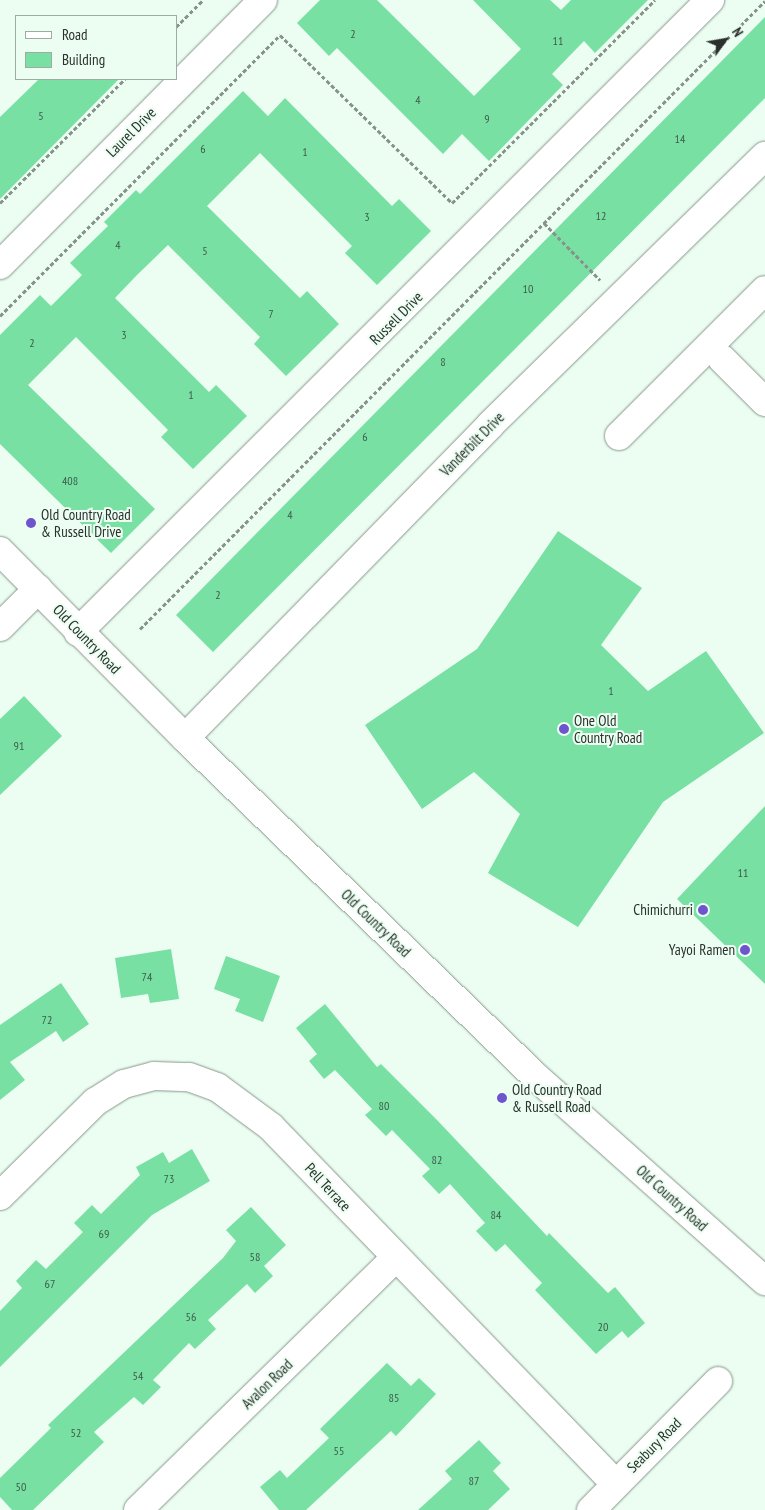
<!DOCTYPE html>
<style>
body{margin:0}
#map{position:relative;width:765px;height:1510px;overflow:hidden;background:#ecfef2;font-family:"PT Sans Narrow",sans-serif}
div>[style]{position:absolute}
.building>*{inset:0;background:#79e0a4}
.path>*{height:3px;margin-top:-1.5px;transform-origin:0;background:repeating-linear-gradient(90deg,#86928a 0 4px,transparent 0 6.5px)}
.roads{filter:drop-shadow(0 0 1px #87978c) drop-shadow(0 0 1px #87978c)}
.minor>*{height:28px;margin:-14px;padding:0 14px;transform-origin:14px;border-radius:14px;background:#fff}
.major>*{height:28px;margin:-14px;padding:0 14px;transform-origin:14px;border-radius:14px;background:#fff}
.dots>*{width:14px;height:14px;translate:-50% -50%;box-sizing:border-box;border:2px solid #ecfef2;border-radius:50%}
span{translate:-50% -50%;white-space:nowrap;text-align:center;line-height:1.15;-webkit-text-stroke:4px #ecfef2;paint-order:stroke}
.number-label{font-size:12px;color:#3e5c4a}
.number-label span{-webkit-text-stroke-width:0}
.street-label{font-size:15px;color:#2a302c}
.poi-label{font-size:15px;color:#2a302c}
.left{translate:0 -50%;text-align:left}
.right{translate:-100% -50%;text-align:right}
.legend{position:absolute;left:15px;top:15px;width:162px;height:65px;box-sizing:border-box;background:#ecfef2;border:1px solid #9eaca3;margin:0;padding:6px 9px;list-style:none;font-size:15px;color:#2a302c}
.legend li{display:flex;align-items:center;gap:10px;height:25px}
.legend b{width:25px;border:1px solid #9eaca3}
.north{position:absolute;left:700px;top:15px;width:50px;height:50px;-webkit-text-stroke:4px #ecfef2;paint-order:stroke;rotate:58deg;font-size:14px;font-weight:700;line-height:20px;text-align:center;color:#2a302c}
.north::after{content:'';display:block;margin:auto;width:18px;height:22px;background:#2a302c;clip-path:polygon(50% 0,100% 100%,50% 72%,0 100%)}
</style>
<div id="map">
<div class="building">
<i style="clip-path:polygon(320px 0,377px 0,474px 96px,521px 49px,473px 0,550px 0,561px 10px,571px 0,648px 0,595px 53px,584px 41px,552px 74px,563px 85px,489px 161px,462px 134px,443px 154px,337px 48px,329px 56px,297px 23px)"></i>
<i style="clip-path:polygon(765px 17px,765px 98px,213px 652px,176px 615px)"></i>
<i style="clip-path:polygon(39px 79px,119px 79px,0 199px,0 117px)"></i>
<i style="clip-path:polygon(243px 91px,268px 116px,285px 98px,392px 206px,399px 199px,431px 231px,377px 285px,345px 253px,352px 246px,260px 153px,207px 206px,300px 298px,307px 291px,339px 324px,286px 376px,254px 344px,260px 337px,168px 245px,136px 276px,115px 298px,209px 392px,216px 385px,247px 416px,193px 469px,161px 437px,168px 430px,76px 337px,28px 385px,155px 509px,111px 553px,0 444px,0 335px,40px 295px,51px 306px,82px 275px,70px 263px,108px 226px,104px 222px,136px 190px,140px 194px)"></i>
<i style="clip-path:polygon(558px 531px,642px 588px,601px 645px,648px 691px,706px 651px,764px 733px,663px 802px,578px 927px,488px 873px,520px 814px,474px 772px,422px 809px,365px 725px,477px 649px)"></i>
<i style="clip-path:polygon(24px 696px,62px 736px,0 795px,0 719px)"></i>
<i style="clip-path:polygon(765px 806px,765px 984px,677px 899px)"></i>
<i style="clip-path:polygon(171px 949px,179px 999px,150px 1003px,148px 994px,121px 998px,115px 958px)"></i>
<i style="clip-path:polygon(226px 956px,280px 976px,263px 1022px,235px 1011px,240px 999px,214px 989px)"></i>
<i style="clip-path:polygon(61px 983px,89px 1024px,63px 1042px,56px 1031px,10px 1062px,25px 1080px,0 1100px,0 1025px)"></i>
<i style="clip-path:polygon(325px 1004px,377px 1067px,381px 1064px,437px 1120px,547px 1236px,549px 1233px,608px 1293px,615px 1287px,645px 1323px,628px 1338px,622px 1331px,596px 1354px,535px 1290px,542px 1283px,505px 1244px,496px 1252px,476px 1231px,485px 1223px,450px 1184px,439px 1194px,422px 1176px,430px 1169px,392px 1130px,386px 1136px,365px 1115px,372px 1109px,335px 1070px,324px 1079px,309px 1061px,317px 1054px,296px 1028px)"></i>
<i style="clip-path:polygon(192px 1149px,210px 1181px,152px 1215px,0 1367px,0 1311px,22px 1288px,16px 1281px,36px 1260px,46px 1269px,83px 1232px,74px 1223px,92px 1205px,101px 1214px,140px 1175px,136px 1167px,163px 1152px,169px 1163px)"></i>
<i style="clip-path:polygon(251px 1207px,286px 1245px,264px 1266px,273px 1276px,255px 1293px,247px 1284px,208px 1320px,216px 1329px,195px 1349px,189px 1343px,153px 1380px,161px 1387px,143px 1405px,134px 1397px,94px 1432px,104px 1442px,33px 1510px,12px 1510px,0 1497px,0 1478px,51px 1428px,48px 1425px,223px 1258px,236px 1241px,226px 1230px)"></i>
<i style="clip-path:polygon(387px 1363px,411px 1386px,419px 1378px,436px 1394px,396px 1436px,391px 1431px,306px 1510px,279px 1510px,260px 1487px,280px 1470px,287px 1478px,329px 1438px,320px 1429px)"></i>
<i style="clip-path:polygon(479px 1440px,501px 1463px,493px 1471px,510px 1489px,488px 1510px,418px 1510px,452px 1479px,445px 1471px)"></i>
</div>
<div class="path">
<i style="left:176px;top:27px;width:38px;rotate:-45deg"></i>
<i style="left:0;top:203px;width:176px;rotate:-44.8deg"></i>
<i style="left:544px;top:223px;width:80px;rotate:45.5deg"></i>
<i style="left:0;top:316px;width:397px;rotate:-45.1deg"></i>
<i style="left:280px;top:35px;width:240px;rotate:44.3deg"></i>
<i style="left:452px;top:203px;width:287px;rotate:-45deg"></i>
<i style="left:140px;top:629px;width:886px;rotate:-45.14deg"></i>
</div>
<div class="roads">
<div class="minor">
<i style="left:0;top:265px;width:373px;rotate:-45.2deg"></i>
<i style="left:722px;top:359px;width:61px;rotate:45deg"></i>
<i style="left:619px;top:436px;width:206px;rotate:-45deg"></i>
<i style="left:0;top:627px;width:54px;rotate:-45deg"></i>
<i style="left:78px;top:632px;width:894px;rotate:-45deg"></i>
<i style="left:185px;top:738px;width:437px;rotate:-45.7deg"></i>
<i style="left:490px;top:425px;width:385px;rotate:-44.4deg"></i>
<i style="left:0;top:1196px;width:134px;rotate:-44.7deg"></i>
<i style="left:95px;top:1102px;width:34px;rotate:-32deg"></i>
<i style="left:124px;top:1084px;width:31px;rotate:-15deg"></i>
<i style="left:154px;top:1076px;width:35px;rotate:2deg"></i>
<i style="left:189px;top:1077px;width:30px;rotate:20deg"></i>
<i style="left:217px;top:1087px;width:67px;rotate:36.5deg"></i>
<i style="left:271px;top:1127px;width:496px;rotate:46deg"></i>
<i style="left:138px;top:1510px;width:360px;rotate:-44.4deg"></i>
<i style="left:591px;top:1510px;width:181px;rotate:-45.4deg"></i>
</div>
<div class="major">
<i style="left:0;top:551px;width:263px;rotate:45.3deg"></i>
<i style="left:185px;top:738px;width:488px;rotate:44deg"></i>
<i style="left:536px;top:1077px;width:307px;rotate:41.7deg"></i>
</div>
</div>
<div class="dots">
<i style="left:31px;top:523px;background:#6e54cd"></i>
<i style="left:564px;top:729px;background:#6e54cd"></i>
<i style="left:703px;top:910px;background:#6e54cd"></i>
<i style="left:745px;top:950px;background:#6e54cd"></i>
<i style="left:502px;top:1098px;background:#6e54cd"></i>
</div>
<div class="number-label">
<span style="left:353px;top:34px">2</span>
<span style="left:558px;top:41px">11</span>
<span style="left:418px;top:100px">4</span>
<span style="left:41px;top:116px">5</span>
<span style="left:487px;top:119px">9</span>
<span style="left:680px;top:139px">14</span>
<span style="left:203px;top:149px">6</span>
<span style="left:305px;top:152px">1</span>
<span style="left:601px;top:216px">12</span>
<span style="left:367px;top:217px">3</span>
<span style="left:118px;top:245px">4</span>
<span style="left:205px;top:251px">5</span>
<span style="left:528px;top:289px">10</span>
<span style="left:271px;top:314px">7</span>
<span style="left:124px;top:335px">3</span>
<span style="left:32px;top:343px">2</span>
<span style="left:443px;top:362px">8</span>
<span style="left:191px;top:395px">1</span>
<span style="left:365px;top:437px">6</span>
<span style="left:70px;top:481px">408</span>
<span style="left:290px;top:515px">4</span>
<span style="left:218px;top:595px">2</span>
<span style="left:611px;top:691px">1</span>
<span style="left:19px;top:746px">91</span>
<span style="left:743px;top:873px">11</span>
<span style="left:147px;top:977px">74</span>
<span style="left:47px;top:1020px">72</span>
<span style="left:384px;top:1106px">80</span>
<span style="left:437px;top:1160px">82</span>
<span style="left:169px;top:1179px">73</span>
<span style="left:496px;top:1215px">84</span>
<span style="left:104px;top:1234px">69</span>
<span style="left:255px;top:1257px">58</span>
<span style="left:50px;top:1284px">67</span>
<span style="left:191px;top:1317px">56</span>
<span style="left:603px;top:1327px">20</span>
<span style="left:138px;top:1376px">54</span>
<span style="left:394px;top:1398px">85</span>
<span style="left:76px;top:1433px">52</span>
<span style="left:339px;top:1451px">55</span>
<span style="left:474px;top:1481px">87</span>
<span style="left:21px;top:1487px">50</span>
</div>
<div class="street-label">
<span style="left:131px;top:132px;rotate:-45deg">Laurel Drive</span>
<span style="left:396px;top:318px;rotate:-45deg">Russell Drive</span>
<span style="left:472px;top:444px;rotate:-45deg">Vanderbilt Drive</span>
<span style="left:87px;top:639px;rotate:46deg">Old Country Road</span>
<span style="left:376px;top:923px;rotate:44deg">Old Country Road</span>
<span style="left:328px;top:1187px;rotate:47deg">Pell Terrace</span>
<span style="left:672px;top:1198px;rotate:42deg">Old Country Road</span>
<span style="left:267px;top:1384px;rotate:-44deg">Avalon Road</span>
<span style="left:654px;top:1445px;rotate:-45deg">Seabury Road</span>
</div>
<div class="poi-label">
<span class="left" style="left:41px;top:523px">Old Country Road<br>&amp; Russell Drive</span>
<span class="left" style="left:574px;top:729px">One Old<br>Country Road</span>
<span class="right" style="left:693px;top:910px">Chimichurri</span>
<span class="right" style="left:735px;top:950px">Yayoi Ramen</span>
<span class="left" style="left:512px;top:1098px">Old Country Road<br>&amp; Russell Road</span>
</div>
<ul class="legend">
<li><b style="height:6px;background:#fff"></b>Road</li>
<li><b style="height:14px;background:#79e0a4"></b>Building</li>
</ul>
<div class="north">N</div>
</div>
